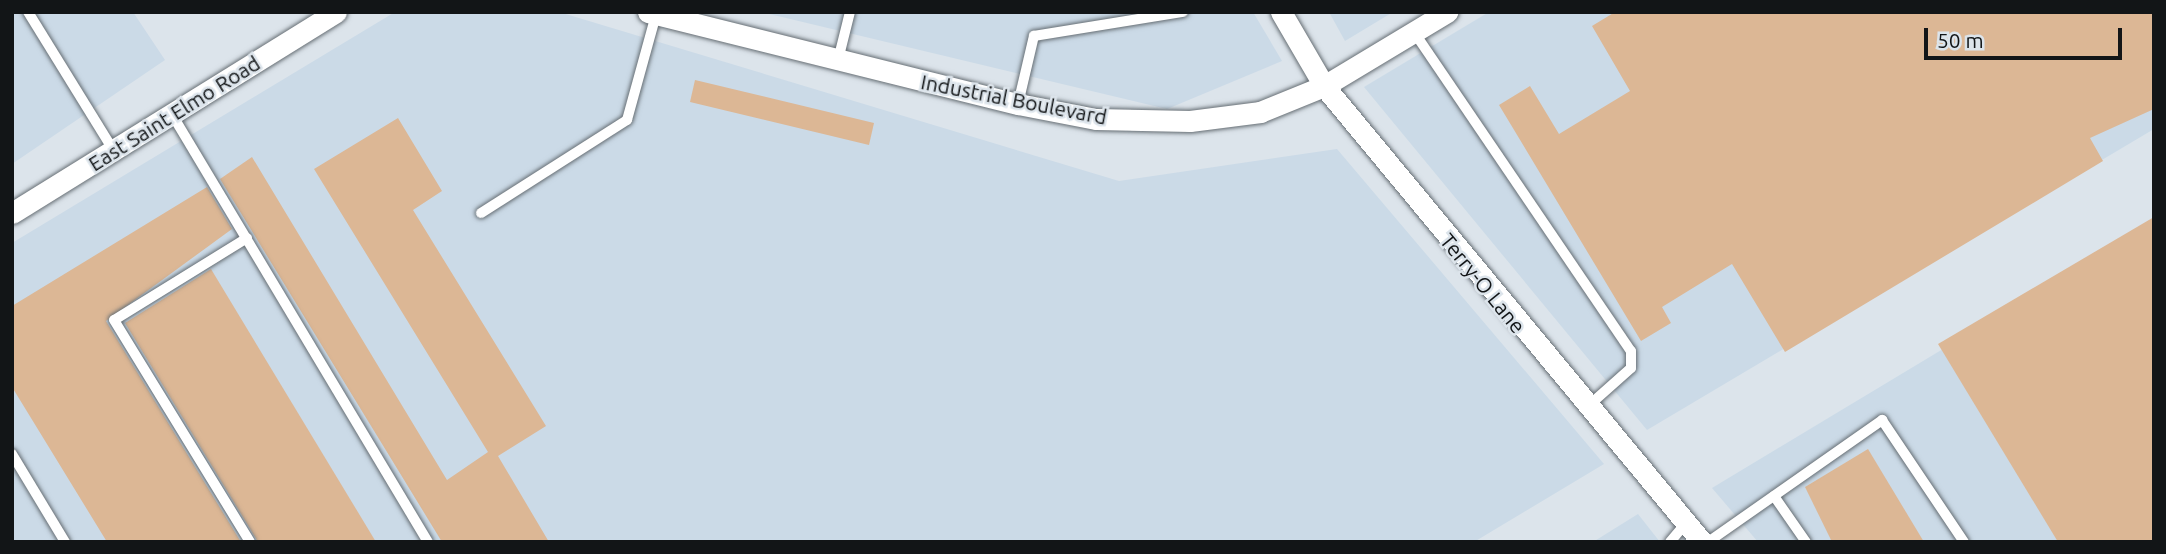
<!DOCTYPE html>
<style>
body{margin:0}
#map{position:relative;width:2166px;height:554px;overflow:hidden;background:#dce4eb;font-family:Ubuntu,sans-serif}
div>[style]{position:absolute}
.built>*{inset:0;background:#cbdae7}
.building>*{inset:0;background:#dcb795}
.roads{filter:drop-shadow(0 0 2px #666e74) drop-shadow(0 0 2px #666e74)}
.service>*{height:10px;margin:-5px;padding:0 5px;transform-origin:5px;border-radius:5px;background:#fff}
.minor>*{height:21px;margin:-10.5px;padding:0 10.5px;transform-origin:10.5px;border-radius:10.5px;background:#fff}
span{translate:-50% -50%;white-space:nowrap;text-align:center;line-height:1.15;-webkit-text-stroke:5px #dce4eb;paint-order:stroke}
.street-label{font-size:21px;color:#121517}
.frame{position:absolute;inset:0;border:14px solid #121517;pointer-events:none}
.scale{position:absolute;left:1924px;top:28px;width:198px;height:32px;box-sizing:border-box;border:4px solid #121517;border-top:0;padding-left:9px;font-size:21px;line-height:24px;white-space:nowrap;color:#121517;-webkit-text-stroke:5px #dce4eb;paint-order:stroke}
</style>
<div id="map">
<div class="built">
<i style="clip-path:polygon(12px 12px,133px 12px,165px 60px,12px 164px)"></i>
<i style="clip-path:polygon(395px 12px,559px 12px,1119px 181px,1337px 149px,1604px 464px,1474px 542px,12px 542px,12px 243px)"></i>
<i style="clip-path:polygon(761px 12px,1253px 12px,1282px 61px,1167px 109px)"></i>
<i style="clip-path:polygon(1329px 12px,1393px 12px,1345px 41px)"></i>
<i style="clip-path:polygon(1489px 12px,2154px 12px,2154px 129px,1647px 430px,1364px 87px)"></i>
<i style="clip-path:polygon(2154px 222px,2154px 542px,1758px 542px,1712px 488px)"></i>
<i style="clip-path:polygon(1638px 514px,1660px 542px,1593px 542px)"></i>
</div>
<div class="building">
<i style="clip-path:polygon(1615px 12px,2154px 12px,2154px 109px,2090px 138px,2103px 161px,1785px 352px,1732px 264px,1662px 307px,1671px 323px,1641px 341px,1499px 105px,1530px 86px,1559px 134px,1630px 91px,1592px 26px)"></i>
<i style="clip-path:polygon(695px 80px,874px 123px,869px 145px,690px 102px)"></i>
<i style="clip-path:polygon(398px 118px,442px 191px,413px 210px,546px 426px,498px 456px,549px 542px,442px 542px,220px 179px,252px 157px,447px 480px,488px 452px,314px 169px)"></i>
<i style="clip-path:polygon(207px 187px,232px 229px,106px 321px,241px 542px,107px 542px,12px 387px,12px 306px)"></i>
<i style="clip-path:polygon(2154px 217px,2154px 542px,2058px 542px,1938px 344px)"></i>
<i style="clip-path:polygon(211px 269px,376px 542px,258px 542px,125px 323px)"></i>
<i style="clip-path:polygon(1868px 449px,1924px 542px,1832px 542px,1805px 487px)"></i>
</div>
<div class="roads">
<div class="service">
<i style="left:28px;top:12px;width:163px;rotate:58.3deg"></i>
<i style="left:1414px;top:32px;width:386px;rotate:55.8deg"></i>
<i style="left:1631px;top:351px;width:17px;rotate:90deg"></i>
<i style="left:1631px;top:368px;width:59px;rotate:138.4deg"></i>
<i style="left:838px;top:60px;width:49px;rotate:-76deg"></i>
<i style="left:1018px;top:104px;width:70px;rotate:-76.8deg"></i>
<i style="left:1034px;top:36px;width:151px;rotate:-9.2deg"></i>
<i style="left:173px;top:116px;width:496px;rotate:59.1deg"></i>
<i style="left:481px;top:213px;width:173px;rotate:-32.5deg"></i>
<i style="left:627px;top:120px;width:109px;rotate:-74.6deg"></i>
<i style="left:247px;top:238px;width:156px;rotate:148.3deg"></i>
<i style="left:114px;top:320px;width:260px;rotate:58.5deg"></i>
<i style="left:12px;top:454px;width:103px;rotate:58.9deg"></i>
<i style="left:1774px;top:496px;width:56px;rotate:55.2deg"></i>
<i style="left:1670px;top:542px;width:25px;rotate:-50deg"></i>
<i style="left:1708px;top:542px;width:213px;rotate:-35deg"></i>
<i style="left:1882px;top:420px;width:147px;rotate:56.1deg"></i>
</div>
<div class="minor">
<i style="left:648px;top:12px;width:381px;rotate:14deg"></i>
<i style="left:1018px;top:104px;width:79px;rotate:10.9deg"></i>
<i style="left:1096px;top:119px;width:94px;rotate:1.2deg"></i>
<i style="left:1190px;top:121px;width:71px;rotate:-7.3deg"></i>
<i style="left:1260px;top:112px;width:69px;rotate:-22.1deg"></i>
<i style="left:1324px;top:86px;width:144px;rotate:-31deg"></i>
<i style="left:1281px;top:12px;width:86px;rotate:59.8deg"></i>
<i style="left:1324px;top:86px;width:592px;rotate:50.34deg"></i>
<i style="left:12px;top:213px;width:381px;rotate:-31.8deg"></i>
</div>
</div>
<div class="street-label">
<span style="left:1014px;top:99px;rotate:11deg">Industrial Boulevard</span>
<span style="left:174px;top:113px;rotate:-32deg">East Saint Elmo Road</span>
<span style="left:1483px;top:283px;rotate:51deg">Terry-O Lane</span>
</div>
<div class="frame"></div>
<div class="scale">50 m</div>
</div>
